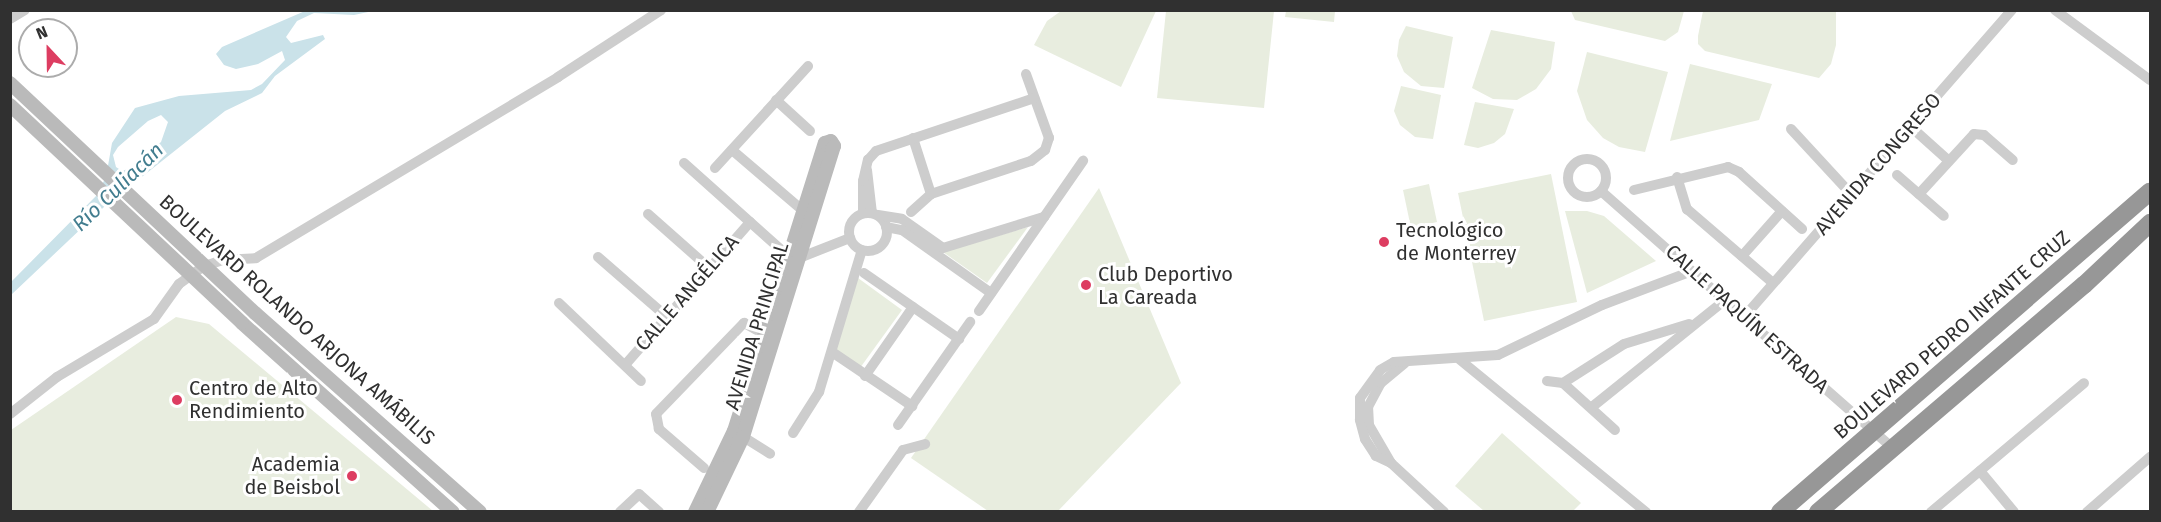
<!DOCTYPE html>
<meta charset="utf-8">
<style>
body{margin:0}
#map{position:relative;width:2161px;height:522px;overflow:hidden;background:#fff;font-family:"Fira Sans",sans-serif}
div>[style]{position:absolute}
.green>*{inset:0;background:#e8eddf}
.water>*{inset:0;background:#cae2e9}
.street>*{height:10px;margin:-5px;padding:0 5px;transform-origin:5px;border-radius:5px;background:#cdcdcd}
.street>.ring{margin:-5px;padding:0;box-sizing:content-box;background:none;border:10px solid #cdcdcd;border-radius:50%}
.secondary>*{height:14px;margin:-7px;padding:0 7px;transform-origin:7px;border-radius:7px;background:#bababa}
.highway>*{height:18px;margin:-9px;padding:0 9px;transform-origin:9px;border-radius:9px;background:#979797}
.secondary-bridge>*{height:14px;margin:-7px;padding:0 7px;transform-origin:7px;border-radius:7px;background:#bababa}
.dots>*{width:16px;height:16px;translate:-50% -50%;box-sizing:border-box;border:3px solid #fff;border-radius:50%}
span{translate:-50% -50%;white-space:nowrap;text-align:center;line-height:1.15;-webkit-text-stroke:6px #fff;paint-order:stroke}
.street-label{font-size:20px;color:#303030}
.poi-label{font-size:20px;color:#303030}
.left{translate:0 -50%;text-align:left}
.right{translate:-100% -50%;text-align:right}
.water-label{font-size:21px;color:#427d8f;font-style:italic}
.frame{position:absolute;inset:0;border:12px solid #303030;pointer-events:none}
.north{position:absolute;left:18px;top:18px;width:60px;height:60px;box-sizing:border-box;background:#fff;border:2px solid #acacac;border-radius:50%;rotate:338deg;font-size:16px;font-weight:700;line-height:24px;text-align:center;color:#303030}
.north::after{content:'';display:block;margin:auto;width:21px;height:27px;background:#dd3d61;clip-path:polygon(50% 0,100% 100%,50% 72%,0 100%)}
</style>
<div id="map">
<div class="green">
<i style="clip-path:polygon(1061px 11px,1156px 11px,1121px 87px,1034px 45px,1047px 21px)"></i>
<i style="clip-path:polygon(1166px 11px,1274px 11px,1264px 108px,1157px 98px)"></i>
<i style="clip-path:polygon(1286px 11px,1335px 11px,1334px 22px,1285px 17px)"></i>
<i style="clip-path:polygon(1571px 11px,1571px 10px,1684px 11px,1678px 32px,1665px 41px,1575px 20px)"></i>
<i style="clip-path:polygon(1703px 11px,1836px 11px,1836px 45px,1831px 64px,1819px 78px,1705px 51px,1698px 44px,1698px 36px)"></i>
<i style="clip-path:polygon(1406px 26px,1453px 37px,1444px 88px,1421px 86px,1404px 72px,1397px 56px,1399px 40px)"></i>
<i style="clip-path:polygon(1491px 30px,1555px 42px,1551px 69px,1536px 89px,1517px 100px,1493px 99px,1472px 88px)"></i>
<i style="clip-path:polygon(1587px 52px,1668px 72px,1645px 152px,1619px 147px,1603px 138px,1587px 120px,1577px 91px)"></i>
<i style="clip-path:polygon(1690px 64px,1772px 84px,1759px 120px,1670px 141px)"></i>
<i style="clip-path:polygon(1401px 86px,1441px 95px,1433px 139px,1415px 137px,1400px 125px,1394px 111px)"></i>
<i style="clip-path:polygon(1475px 102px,1514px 109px,1505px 134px,1494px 143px,1478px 148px,1464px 145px)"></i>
<i style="clip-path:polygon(1551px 174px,1577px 302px,1484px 321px,1458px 193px)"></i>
<i style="clip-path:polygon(1429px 184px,1437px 222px,1411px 228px,1403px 190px)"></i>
<i style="clip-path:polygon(1099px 188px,1181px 383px,1058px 511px,988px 511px,911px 458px)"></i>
<i style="clip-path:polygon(1565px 211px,1587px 211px,1604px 216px,1656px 261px,1587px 293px)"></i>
<i style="clip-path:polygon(1028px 227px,987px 283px,943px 252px)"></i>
<i style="clip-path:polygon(858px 278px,902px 310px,860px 368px,833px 350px)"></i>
<i style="clip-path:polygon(176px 317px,209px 324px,433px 511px,11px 511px,11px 430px)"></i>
<i style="clip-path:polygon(1502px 433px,1581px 503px,1573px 511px,1484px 511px,1455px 486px)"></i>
</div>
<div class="water">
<i style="clip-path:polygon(evenodd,305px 11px,373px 11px,354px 15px,314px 13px,297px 21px,286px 37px,291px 43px,323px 35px,325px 39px,275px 76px,262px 93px,225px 111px,104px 207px,11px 295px,11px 282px,96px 196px,106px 177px,112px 143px,135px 108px,179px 96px,251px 90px,262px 84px,285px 60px,282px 51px,258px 64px,236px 69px,224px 65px,216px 54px,222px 47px,305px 11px,161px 115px,168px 122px,161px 142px,131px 168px,122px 171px,116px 167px,113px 155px,118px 147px,148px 121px,161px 115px)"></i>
</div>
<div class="street">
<i style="left:2055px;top:10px;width:118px;rotate:36.4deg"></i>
<i style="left:10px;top:19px;width:17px;rotate:-31deg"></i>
<i style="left:776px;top:100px;width:46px;rotate:42.4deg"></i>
<i style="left:1910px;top:126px;width:52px;rotate:41.9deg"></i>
<i style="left:1791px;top:129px;width:90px;rotate:47.3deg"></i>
<i style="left:913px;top:138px;width:59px;rotate:72.2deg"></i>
<i style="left:732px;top:150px;width:100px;rotate:40.5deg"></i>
<i class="ring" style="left:1568px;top:159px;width:28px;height:28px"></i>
<i style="left:684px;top:163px;width:140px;rotate:41.8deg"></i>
<i style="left:788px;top:256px;width:11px;rotate:10deg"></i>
<i style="left:799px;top:258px;width:55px;rotate:-21.4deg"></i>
<i style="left:715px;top:168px;width:138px;rotate:-47.6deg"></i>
<i style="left:867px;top:170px;width:43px;rotate:83.4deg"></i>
<i style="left:1897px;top:175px;width:62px;rotate:41.1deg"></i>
<i style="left:1677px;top:177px;width:34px;rotate:73deg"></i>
<i style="left:1687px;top:209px;width:113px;rotate:40.7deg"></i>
<i style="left:1634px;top:190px;width:97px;rotate:-13.7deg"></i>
<i style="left:1728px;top:167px;width:12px;rotate:24deg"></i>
<i style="left:1739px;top:172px;width:85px;rotate:42.1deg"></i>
<i style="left:1601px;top:191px;width:388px;rotate:41.4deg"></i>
<i style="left:1919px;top:194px;width:81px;rotate:-47.5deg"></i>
<i style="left:1974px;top:134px;width:10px;rotate:6deg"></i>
<i style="left:1984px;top:135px;width:38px;rotate:41deg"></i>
<i style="left:911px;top:212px;width:27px;rotate:-42deg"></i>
<i style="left:931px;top:194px;width:105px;rotate:-18.3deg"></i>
<i style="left:1031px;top:161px;width:18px;rotate:-38deg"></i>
<i style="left:1045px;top:150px;width:13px;rotate:-72deg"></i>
<i style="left:1049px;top:138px;width:68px;rotate:-109.8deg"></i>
<i style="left:863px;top:213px;width:32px;rotate:-90deg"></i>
<i style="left:863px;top:181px;width:22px;rotate:-77deg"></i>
<i style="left:868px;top:160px;width:12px;rotate:-48deg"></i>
<i style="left:876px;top:151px;width:167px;rotate:-18.5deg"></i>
<i class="ring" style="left:849px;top:213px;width:28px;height:28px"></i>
<i style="left:648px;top:214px;width:81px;rotate:41.5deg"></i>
<i style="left:878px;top:215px;width:24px;rotate:9deg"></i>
<i style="left:902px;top:219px;width:50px;rotate:35.3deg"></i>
<i style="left:886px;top:227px;width:16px;rotate:11deg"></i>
<i style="left:902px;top:230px;width:109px;rotate:35.3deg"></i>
<i style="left:943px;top:248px;width:106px;rotate:-17.1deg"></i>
<i style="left:1742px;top:256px;width:60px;rotate:-48.4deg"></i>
<i style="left:598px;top:257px;width:91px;rotate:41deg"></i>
<i style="left:864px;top:273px;width:116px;rotate:34.8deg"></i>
<i style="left:559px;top:303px;width:113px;rotate:43.6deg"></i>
<i style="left:979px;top:311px;width:183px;rotate:-55.3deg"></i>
<i style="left:1744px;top:317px;width:408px;rotate:-48.9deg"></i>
<i style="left:832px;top:352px;width:97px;rotate:34deg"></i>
<i style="left:1459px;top:359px;width:242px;rotate:39.3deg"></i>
<i style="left:625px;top:365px;width:190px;rotate:-48.8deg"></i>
<i style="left:865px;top:376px;width:84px;rotate:-55.2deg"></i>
<i style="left:1547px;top:381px;width:16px;rotate:7deg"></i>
<i style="left:1563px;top:383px;width:72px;rotate:-32.6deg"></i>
<i style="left:1624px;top:344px;width:68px;rotate:-17.1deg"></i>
<i style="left:1563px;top:383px;width:70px;rotate:42.1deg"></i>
<i style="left:1592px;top:407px;width:171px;rotate:-38.8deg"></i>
<i style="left:10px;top:414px;width:60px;rotate:-38.2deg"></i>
<i style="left:57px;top:377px;width:113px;rotate:-30.9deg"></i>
<i style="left:154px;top:319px;width:43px;rotate:-54.5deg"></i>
<i style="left:179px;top:284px;width:29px;rotate:-36deg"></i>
<i style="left:202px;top:267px;width:21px;rotate:-19deg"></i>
<i style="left:222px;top:260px;width:34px;rotate:-3deg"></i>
<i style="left:256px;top:258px;width:352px;rotate:-30.9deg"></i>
<i style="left:558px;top:77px;width:123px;rotate:-33deg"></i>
<i style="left:898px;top:425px;width:126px;rotate:-55deg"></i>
<i style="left:737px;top:433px;width:39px;rotate:32deg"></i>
<i style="left:793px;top:433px;width:49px;rotate:-57.6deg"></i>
<i style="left:819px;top:392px;width:148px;rotate:-73.2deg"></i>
<i style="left:1391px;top:463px;width:44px;rotate:-120.1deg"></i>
<i style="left:1369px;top:425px;width:18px;rotate:-93deg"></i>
<i style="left:1368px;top:407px;width:27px;rotate:-62deg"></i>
<i style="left:1381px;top:383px;width:31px;rotate:-40deg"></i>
<i style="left:704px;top:468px;width:60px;rotate:-139.1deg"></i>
<i style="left:659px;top:429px;width:15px;rotate:-101deg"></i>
<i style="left:656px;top:414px;width:127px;rotate:-46deg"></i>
<i style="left:744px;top:323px;width:23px;rotate:29deg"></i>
<i style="left:1980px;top:471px;width:53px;rotate:50.3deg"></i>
<i style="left:620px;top:512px;width:26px;rotate:-43deg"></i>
<i style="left:639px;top:494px;width:27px;rotate:42deg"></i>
<i style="left:859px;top:512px;width:76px;rotate:-54.6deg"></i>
<i style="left:903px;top:450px;width:23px;rotate:-15deg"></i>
<i style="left:1444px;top:512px;width:72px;rotate:-137.2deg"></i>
<i style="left:1391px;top:463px;width:17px;rotate:-155deg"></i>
<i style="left:1376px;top:456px;width:20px;rotate:-123deg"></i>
<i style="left:1365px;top:439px;width:20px;rotate:-105deg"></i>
<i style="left:1360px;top:420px;width:22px;rotate:-90deg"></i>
<i style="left:1360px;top:398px;width:34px;rotate:-54deg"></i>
<i style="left:1380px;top:370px;width:16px;rotate:-30deg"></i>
<i style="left:1394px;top:362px;width:104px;rotate:-3.9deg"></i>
<i style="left:1498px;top:355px;width:115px;rotate:-25.7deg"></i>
<i style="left:1602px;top:305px;width:96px;rotate:-20.7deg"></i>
<i style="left:1931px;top:512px;width:200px;rotate:-40.1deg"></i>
<i style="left:2087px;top:512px;width:84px;rotate:-41.1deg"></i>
</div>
<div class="secondary">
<i style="left:255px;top:313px;width:300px;rotate:41.5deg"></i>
<i style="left:242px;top:323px;width:283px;rotate:41.9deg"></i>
<i style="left:695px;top:512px;width:90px;rotate:-64.3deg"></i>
<i style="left:734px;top:431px;width:302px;rotate:-72.5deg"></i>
<i style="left:825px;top:143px;width:6px;rotate:-18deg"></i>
<i style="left:831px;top:141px;width:6px;rotate:59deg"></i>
<i style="left:834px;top:146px;width:305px;rotate:107.4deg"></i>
<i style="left:743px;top:437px;width:83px;rotate:115.6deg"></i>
</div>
<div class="highway">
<i style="left:1780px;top:512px;width:489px;rotate:-40.9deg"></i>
<i style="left:1818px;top:512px;width:350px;rotate:-40.5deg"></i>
<i style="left:2084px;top:285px;width:91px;rotate:-43.2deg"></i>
</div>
<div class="secondary-bridge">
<i style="left:10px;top:83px;width:336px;rotate:43.2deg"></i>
<i style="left:10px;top:105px;width:318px;rotate:43.2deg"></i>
</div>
<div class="dots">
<i style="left:1384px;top:242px;background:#dd3d61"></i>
<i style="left:1086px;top:285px;background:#dd3d61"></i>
<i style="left:177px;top:400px;background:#dd3d61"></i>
<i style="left:352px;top:476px;background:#dd3d61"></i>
</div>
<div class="street-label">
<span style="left:1878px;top:164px;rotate:-49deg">AVENIDA CONGRESO</span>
<span style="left:687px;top:293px;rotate:-49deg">CALLE ANGÉLICA</span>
<span style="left:1747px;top:319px;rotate:42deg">CALLE PAQUÍN ESTRADA</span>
<span style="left:297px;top:320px;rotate:42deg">BOULEVARD ROLANDO ARJONA AMÁBILIS</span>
<span style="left:757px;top:326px;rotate:-73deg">AVENIDA PRINCIPAL</span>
<span style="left:1952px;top:335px;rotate:-41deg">BOULEVARD PEDRO INFANTE CRUZ</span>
</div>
<div class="poi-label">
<span class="left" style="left:1396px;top:242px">Tecnológico<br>de Monterrey</span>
<span class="left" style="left:1098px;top:286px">Club Deportivo<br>La Careada</span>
<span class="left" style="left:189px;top:400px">Centro de Alto<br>Rendimiento</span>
<span class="right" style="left:340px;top:476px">Academia<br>de Beisbol</span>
</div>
<div class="water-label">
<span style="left:118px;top:187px;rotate:-44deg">Río Culiacán</span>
</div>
<div class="frame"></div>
<div class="north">N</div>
</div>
